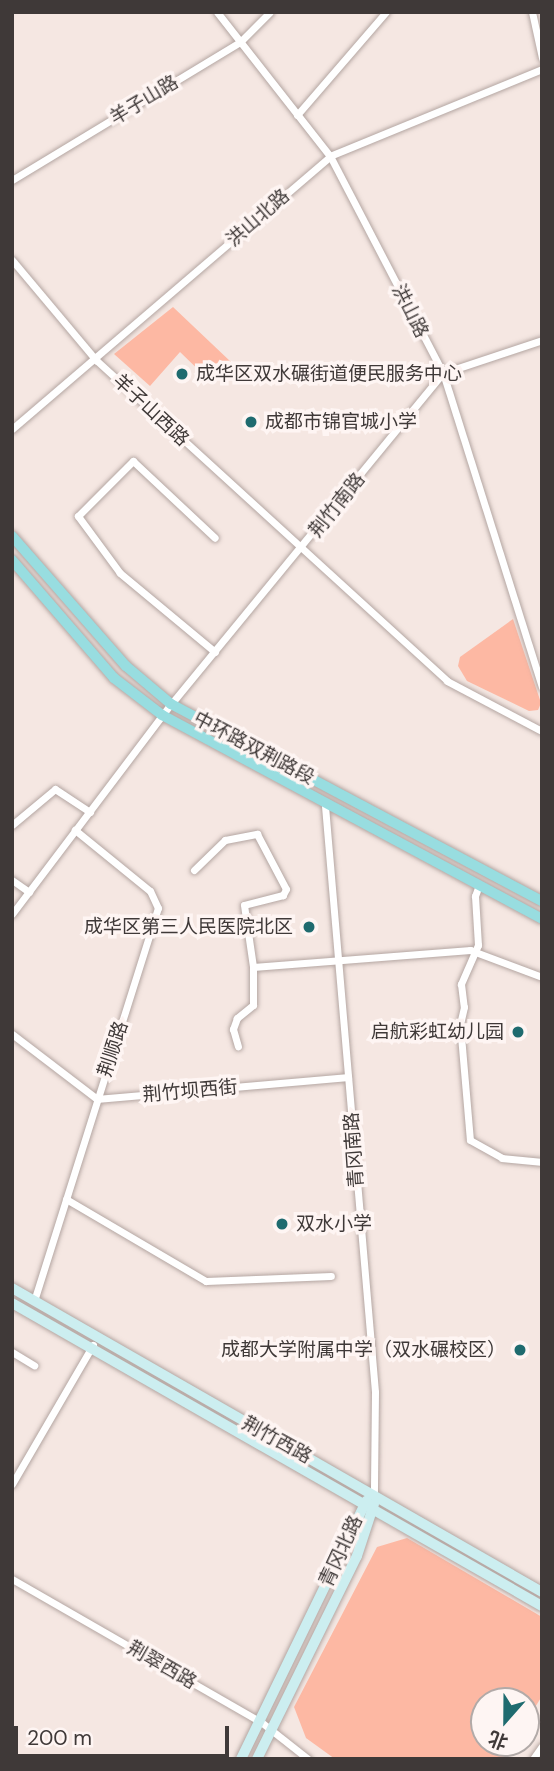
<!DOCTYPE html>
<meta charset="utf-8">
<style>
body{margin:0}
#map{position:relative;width:554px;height:1771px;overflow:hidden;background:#f5e7e2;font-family:"DM Sans","Noto Sans SC",sans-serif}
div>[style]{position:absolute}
.green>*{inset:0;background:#fdb8a3}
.roads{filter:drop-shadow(0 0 2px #b4a6a2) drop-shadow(0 0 2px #b4a6a2)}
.street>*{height:7px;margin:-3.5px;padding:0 3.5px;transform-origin:3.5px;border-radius:3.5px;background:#fff}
.secondary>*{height:10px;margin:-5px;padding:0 5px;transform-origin:5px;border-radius:5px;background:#cceef0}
.primary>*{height:10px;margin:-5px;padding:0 5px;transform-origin:5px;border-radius:5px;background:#98dde0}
.dots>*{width:19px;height:19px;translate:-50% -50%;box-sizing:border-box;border:4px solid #fef5f3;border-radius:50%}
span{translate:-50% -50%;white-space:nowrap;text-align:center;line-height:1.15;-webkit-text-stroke:7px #fef5f3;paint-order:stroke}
.street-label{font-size:19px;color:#3f3938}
.poi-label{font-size:19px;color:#3f3938}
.left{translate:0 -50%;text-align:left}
.right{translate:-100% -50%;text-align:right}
.frame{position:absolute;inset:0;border:14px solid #3f3938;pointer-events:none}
.north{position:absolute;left:470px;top:1687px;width:70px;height:70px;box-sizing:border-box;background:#fef5f3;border:2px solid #b2aaa8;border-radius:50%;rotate:201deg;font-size:19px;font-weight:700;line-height:28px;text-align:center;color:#3f3938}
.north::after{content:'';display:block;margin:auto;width:24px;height:32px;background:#1f6b6f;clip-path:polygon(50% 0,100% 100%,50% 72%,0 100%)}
.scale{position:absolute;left:14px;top:1726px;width:215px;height:32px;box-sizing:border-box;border:4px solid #3f3938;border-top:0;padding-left:9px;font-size:21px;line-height:24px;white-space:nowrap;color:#3f3938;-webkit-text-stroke:5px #fef5f3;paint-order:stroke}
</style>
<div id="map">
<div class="green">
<i style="clip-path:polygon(173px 307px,231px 362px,210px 381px,180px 352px,150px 386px,114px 354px)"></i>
<i style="clip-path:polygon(513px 619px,541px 703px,538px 710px,529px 711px,467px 681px,458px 666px,460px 657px)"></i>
<i style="clip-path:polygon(407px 1538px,542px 1617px,542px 1696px,526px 1722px,526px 1701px,484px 1701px,484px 1743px,513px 1743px,504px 1759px,335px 1759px,306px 1738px,294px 1707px,377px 1547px)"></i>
</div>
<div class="roads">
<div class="street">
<i style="left:217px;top:12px;width:183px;rotate:51.9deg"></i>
<i style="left:330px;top:156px;width:245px;rotate:62.5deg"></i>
<i style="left:443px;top:373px;width:329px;rotate:72.5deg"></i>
<i style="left:532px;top:12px;width:47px;rotate:77.7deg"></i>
<i style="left:297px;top:115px;width:136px;rotate:-49.2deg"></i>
<i style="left:12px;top:180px;width:267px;rotate:-31.2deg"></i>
<i style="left:240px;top:42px;width:42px;rotate:-45deg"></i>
<i style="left:12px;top:260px;width:131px;rotate:50deg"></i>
<i style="left:96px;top:360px;width:476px;rotate:42.4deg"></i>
<i style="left:447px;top:681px;width:107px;rotate:27.8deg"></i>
<i style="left:12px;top:429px;width:419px;rotate:-40.6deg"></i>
<i style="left:330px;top:156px;width:229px;rotate:-22.3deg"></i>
<i style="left:215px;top:652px;width:124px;rotate:-140.3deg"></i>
<i style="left:120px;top:573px;width:71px;rotate:-126.4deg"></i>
<i style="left:78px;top:516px;width:78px;rotate:-45deg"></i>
<i style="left:133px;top:461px;width:112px;rotate:43.2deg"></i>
<i style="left:325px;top:806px;width:588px;rotate:85.12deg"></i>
<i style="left:375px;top:1392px;width:102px;rotate:90.6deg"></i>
<i style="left:12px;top:825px;width:56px;rotate:-39.9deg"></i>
<i style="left:55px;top:789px;width:42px;rotate:33.3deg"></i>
<i style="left:194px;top:870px;width:43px;rotate:-44.1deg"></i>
<i style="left:225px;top:840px;width:33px;rotate:-11deg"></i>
<i style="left:257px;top:834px;width:62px;rotate:62.2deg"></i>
<i style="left:286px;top:889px;width:7px;rotate:117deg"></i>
<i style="left:283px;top:895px;width:40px;rotate:165.6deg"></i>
<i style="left:244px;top:905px;width:63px;rotate:81.7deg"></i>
<i style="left:253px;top:967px;width:38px;rotate:90deg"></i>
<i style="left:253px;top:1005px;width:21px;rotate:141deg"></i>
<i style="left:237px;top:1018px;width:12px;rotate:110deg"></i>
<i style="left:233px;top:1029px;width:18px;rotate:74deg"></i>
<i style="left:12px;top:880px;width:21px;rotate:35deg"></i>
<i style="left:479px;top:885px;width:12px;rotate:110deg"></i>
<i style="left:475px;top:896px;width:49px;rotate:86.5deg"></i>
<i style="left:478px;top:945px;width:43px;rotate:113.6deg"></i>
<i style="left:461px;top:984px;width:23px;rotate:83deg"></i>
<i style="left:464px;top:1007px;width:17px;rotate:103deg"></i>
<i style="left:460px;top:1024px;width:116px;rotate:85.1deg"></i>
<i style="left:470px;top:1140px;width:37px;rotate:29deg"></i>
<i style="left:502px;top:1158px;width:40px;rotate:5.7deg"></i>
<i style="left:12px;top:914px;width:263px;rotate:-52.9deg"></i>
<i style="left:171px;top:704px;width:428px;rotate:-50.6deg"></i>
<i style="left:443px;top:373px;width:104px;rotate:-18.4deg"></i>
<i style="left:253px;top:967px;width:218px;rotate:-4.5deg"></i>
<i style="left:470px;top:950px;width:77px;rotate:20.6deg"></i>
<i style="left:12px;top:1034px;width:107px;rotate:37.4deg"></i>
<i style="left:97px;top:1099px;width:252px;rotate:-5deg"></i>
<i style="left:66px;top:1199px;width:162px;rotate:30.4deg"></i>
<i style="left:206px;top:1281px;width:125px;rotate:-2.3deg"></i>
<i style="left:34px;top:1301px;width:412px;rotate:-72.5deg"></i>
<i style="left:158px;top:908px;width:19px;rotate:-115deg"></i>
<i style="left:150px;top:891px;width:97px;rotate:-140.9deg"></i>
<i style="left:12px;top:1352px;width:26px;rotate:31deg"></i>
<i style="left:12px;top:1484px;width:161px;rotate:-59.8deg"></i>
<i style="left:12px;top:1579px;width:287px;rotate:29.9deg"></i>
<i style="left:261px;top:1722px;width:60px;rotate:38.2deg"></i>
<i style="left:533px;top:1759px;width:16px;rotate:-55deg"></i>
</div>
<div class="secondary">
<i style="left:12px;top:1288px;width:611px;rotate:29.84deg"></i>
<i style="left:12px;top:1303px;width:610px;rotate:29.76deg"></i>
<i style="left:241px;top:1759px;width:287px;rotate:-64.1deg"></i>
<i style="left:257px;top:1759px;width:226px;rotate:-63.8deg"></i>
<i style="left:357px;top:1556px;width:55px;rotate:-71.9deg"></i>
</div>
<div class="primary">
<i style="left:12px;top:536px;width:173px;rotate:48.8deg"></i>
<i style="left:126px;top:666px;width:59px;rotate:40.2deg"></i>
<i style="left:171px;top:704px;width:420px;rotate:28deg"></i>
<i style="left:12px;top:560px;width:156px;rotate:49.2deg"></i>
<i style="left:114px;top:678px;width:61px;rotate:37.6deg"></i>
<i style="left:162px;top:715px;width:431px;rotate:28.2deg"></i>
</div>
</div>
<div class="dots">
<i style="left:182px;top:374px;background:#1f6b6f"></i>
<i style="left:251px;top:422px;background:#1f6b6f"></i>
<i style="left:309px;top:927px;background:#1f6b6f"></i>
<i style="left:518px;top:1032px;background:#1f6b6f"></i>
<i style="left:282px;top:1224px;background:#1f6b6f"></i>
<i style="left:520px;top:1350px;background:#1f6b6f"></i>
</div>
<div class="street-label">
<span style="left:144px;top:100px;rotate:-31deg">羊子山路</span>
<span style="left:258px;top:218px;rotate:-41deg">洪山北路</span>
<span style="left:410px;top:311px;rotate:63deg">洪山路</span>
<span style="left:151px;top:410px;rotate:43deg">羊子山西路</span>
<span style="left:337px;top:505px;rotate:-51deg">荆竹南路</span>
<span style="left:254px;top:748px;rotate:28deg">中环路双荆路段</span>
<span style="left:113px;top:1049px;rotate:-72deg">荆顺路</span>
<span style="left:190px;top:1091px;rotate:-5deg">荆竹坝西街</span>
<span style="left:354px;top:1150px;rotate:-94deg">青冈南路</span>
<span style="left:277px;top:1440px;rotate:29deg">荆竹西路</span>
<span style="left:341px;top:1551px;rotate:-65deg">青冈北路</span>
<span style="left:162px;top:1665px;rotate:30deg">荆翠西路</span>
</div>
<div class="poi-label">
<span class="left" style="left:196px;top:374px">成华区双水碾街道便民服务中心</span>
<span class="left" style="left:265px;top:422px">成都市锦官城小学</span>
<span class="right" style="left:293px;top:927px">成华区第三人民医院北区</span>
<span class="right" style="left:504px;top:1032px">启航彩虹幼儿园</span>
<span class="left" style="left:296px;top:1224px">双水小学</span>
<span class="right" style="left:506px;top:1350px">成都大学附属中学（双水碾校区）</span>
</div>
<div class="frame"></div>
<div class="north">北</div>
<div class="scale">200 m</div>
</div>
